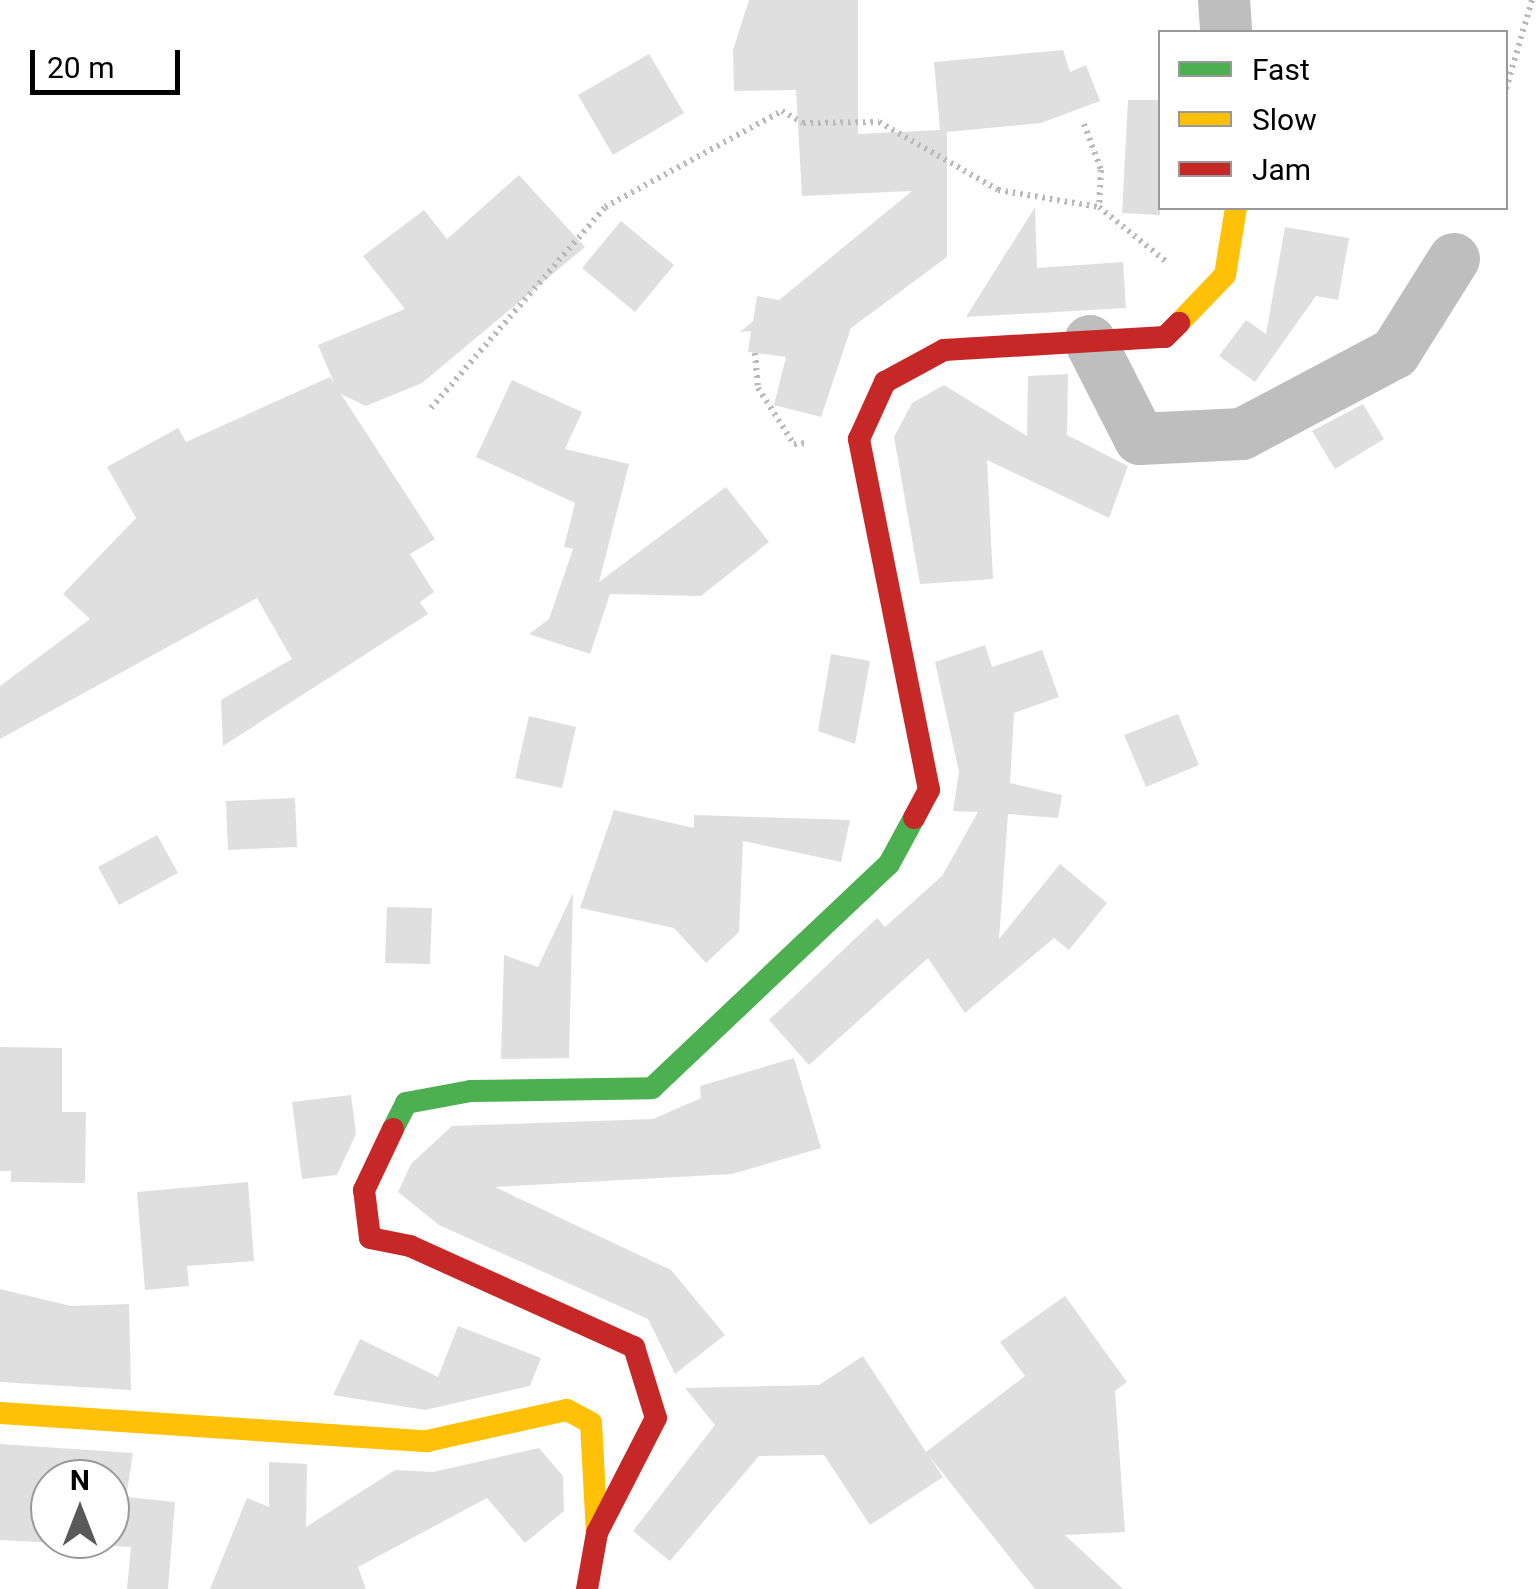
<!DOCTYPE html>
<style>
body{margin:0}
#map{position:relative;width:1538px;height:1589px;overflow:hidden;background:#fff;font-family:Roboto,sans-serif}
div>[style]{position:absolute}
.building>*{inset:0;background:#dfdfdf}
.path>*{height:6px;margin-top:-3px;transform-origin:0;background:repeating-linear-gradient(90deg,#b9b9b9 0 2.5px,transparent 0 7.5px)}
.street>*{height:52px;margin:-26px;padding:0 26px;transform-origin:26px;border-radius:26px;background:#bebebe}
.fast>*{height:22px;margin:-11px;padding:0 11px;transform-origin:11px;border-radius:11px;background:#4caf50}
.slow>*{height:22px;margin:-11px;padding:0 11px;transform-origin:11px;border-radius:11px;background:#ffc107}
.jam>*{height:22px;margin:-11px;padding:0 11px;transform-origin:11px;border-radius:11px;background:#c62828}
span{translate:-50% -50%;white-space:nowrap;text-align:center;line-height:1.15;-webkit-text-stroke:10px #fff;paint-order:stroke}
.legend{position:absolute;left:1158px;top:30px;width:350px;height:180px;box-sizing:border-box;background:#fff;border:2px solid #999;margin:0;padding:12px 18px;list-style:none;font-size:30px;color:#000}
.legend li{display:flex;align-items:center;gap:20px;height:50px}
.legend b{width:50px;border:2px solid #999}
.north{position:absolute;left:30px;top:1459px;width:100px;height:100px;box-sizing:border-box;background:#fff;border:2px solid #999;border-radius:50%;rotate:0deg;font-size:28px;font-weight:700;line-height:40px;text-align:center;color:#000}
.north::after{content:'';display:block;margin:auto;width:35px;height:45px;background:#595959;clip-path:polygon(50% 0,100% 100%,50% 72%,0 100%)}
.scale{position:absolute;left:30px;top:50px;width:150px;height:45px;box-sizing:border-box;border:5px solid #000;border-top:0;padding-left:12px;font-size:30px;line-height:35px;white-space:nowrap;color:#000;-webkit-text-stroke:8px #fff;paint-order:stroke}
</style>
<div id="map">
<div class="building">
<i style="clip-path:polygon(749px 0,858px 0,858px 134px,940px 130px,934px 62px,1063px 50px,1070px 72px,1086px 65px,1100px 101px,1041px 123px,947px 132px,947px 257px,851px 328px,821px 417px,774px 405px,786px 357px,748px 352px,751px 331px,740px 332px,753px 321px,757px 296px,779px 300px,912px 191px,802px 196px,796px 90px,734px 91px,733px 50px)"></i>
<i style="clip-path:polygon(649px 54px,684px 113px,613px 155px,578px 95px)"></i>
<i style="clip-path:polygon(1128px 100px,1160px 100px,1160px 215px,1122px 213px)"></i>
<i style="clip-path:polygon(519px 175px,585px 247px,422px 383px,366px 406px,341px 394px,435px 539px,410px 554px,434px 592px,420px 602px,428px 614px,223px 746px,221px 700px,292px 659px,257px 598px,0 739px,0 686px,90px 619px,63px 594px,136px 518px,107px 467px,178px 428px,186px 442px,330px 377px,335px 385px,318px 345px,405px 309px,363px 256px,424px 210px,447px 239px)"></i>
<i style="clip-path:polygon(1035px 207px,1037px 268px,1123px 262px,1126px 308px,966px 317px)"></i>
<i style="clip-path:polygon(621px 221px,674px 265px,635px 312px,582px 268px)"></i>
<i style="clip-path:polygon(1285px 227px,1349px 238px,1338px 300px,1316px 296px,1255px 382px,1219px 356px,1246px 320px,1266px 334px)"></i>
<i style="clip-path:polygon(1068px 374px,1067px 435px,1128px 466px,1109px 518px,987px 460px,993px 579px,920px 584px,894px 437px,912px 403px,944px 385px,1027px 436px,1028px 376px)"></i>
<i style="clip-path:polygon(512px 380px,582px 412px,565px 449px,629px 464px,599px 582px,726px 487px,769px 542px,701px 596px,610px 594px,590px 654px,529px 634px,549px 619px,573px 549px,564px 547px,575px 503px,476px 457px)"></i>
<i style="clip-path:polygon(1363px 404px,1384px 439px,1335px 469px,1312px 431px)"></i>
<i style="clip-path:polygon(985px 645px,992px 667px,1042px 650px,1059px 697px,1014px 713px,1010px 783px,1062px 795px,1058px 818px,1008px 814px,999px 939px,1060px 864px,1107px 903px,1069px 950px,1054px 938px,965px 1013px,928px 958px,809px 1065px,769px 1020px,877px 918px,885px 927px,942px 876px,978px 812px,953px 811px,959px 772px,935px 662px)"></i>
<i style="clip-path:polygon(831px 654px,870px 661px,855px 744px,818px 731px)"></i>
<i style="clip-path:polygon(1178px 714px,1199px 765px,1146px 787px,1124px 735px)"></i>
<i style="clip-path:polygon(529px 716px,576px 727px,562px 788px,515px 778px)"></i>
<i style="clip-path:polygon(295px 798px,297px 847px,228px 850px,226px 801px)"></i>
<i style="clip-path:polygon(614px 810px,694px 828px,694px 815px,850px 820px,841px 862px,743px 841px,739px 932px,706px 963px,674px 928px,580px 908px)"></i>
<i style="clip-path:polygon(157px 835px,178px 873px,119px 905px,98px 867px)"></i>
<i style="clip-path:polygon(573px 893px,569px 1058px,501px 1059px,504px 955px,538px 967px)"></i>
<i style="clip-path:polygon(387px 907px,432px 908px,430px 964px,385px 963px)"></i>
<i style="clip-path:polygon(0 1047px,62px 1048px,62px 1112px,86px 1112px,85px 1183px,11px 1182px,11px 1171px,0 1171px)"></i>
<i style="clip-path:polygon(794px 1058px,821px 1148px,732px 1174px,495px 1187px,671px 1270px,725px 1335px,675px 1374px,648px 1319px,439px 1225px,398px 1192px,411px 1164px,452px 1126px,653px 1119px,701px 1098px,700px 1086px)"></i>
<i style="clip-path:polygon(351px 1095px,356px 1134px,337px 1175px,302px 1179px,292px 1102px)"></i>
<i style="clip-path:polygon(248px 1182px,254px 1261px,187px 1266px,189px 1286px,145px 1290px,137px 1192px)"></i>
<i style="clip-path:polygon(0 1289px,71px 1306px,129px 1304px,131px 1390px,0 1382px)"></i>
<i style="clip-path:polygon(1065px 1296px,1127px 1382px,1115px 1391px,1125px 1532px,1065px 1535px,1123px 1589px,1035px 1589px,929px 1456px,943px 1477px,870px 1525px,824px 1455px,759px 1456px,670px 1561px,633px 1531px,715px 1425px,685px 1388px,819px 1385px,863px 1356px,926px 1452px,1025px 1376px,1000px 1342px)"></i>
<i style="clip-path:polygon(458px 1326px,541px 1358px,530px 1386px,425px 1410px,333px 1395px,360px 1339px,438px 1377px)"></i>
<i style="clip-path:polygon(evenodd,0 1444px,133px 1453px,126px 1497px,175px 1502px,168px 1589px,127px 1589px,131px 1547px,0 1540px,0 1444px,50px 1479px,110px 1479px,110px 1539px,50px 1539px,50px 1479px)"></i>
<i style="clip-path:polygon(539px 1448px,563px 1476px,564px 1511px,525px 1543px,487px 1498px,358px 1567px,366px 1589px,210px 1589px,247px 1498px,269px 1507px,269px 1462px,307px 1464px,306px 1527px,395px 1470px,433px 1472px)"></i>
</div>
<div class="path">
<i style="left:1506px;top:89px;width:93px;rotate:-73.7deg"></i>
<i style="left:1084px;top:124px;width:49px;rotate:69.7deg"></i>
<i style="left:1101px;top:170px;width:37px;rotate:93deg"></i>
<i style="left:1099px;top:207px;width:89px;rotate:39.1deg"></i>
<i style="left:755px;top:353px;width:35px;rotate:85deg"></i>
<i style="left:758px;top:388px;width:67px;rotate:57.3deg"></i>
<i style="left:794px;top:444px;width:14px;rotate:-4deg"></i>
<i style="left:431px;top:408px;width:266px;rotate:-49.1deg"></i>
<i style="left:605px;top:207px;width:201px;rotate:-28.5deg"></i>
<i style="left:782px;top:111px;width:24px;rotate:30deg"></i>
<i style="left:803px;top:123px;width:76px;rotate:-0.8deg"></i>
<i style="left:879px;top:122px;width:137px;rotate:29.7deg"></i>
<i style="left:998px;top:190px;width:102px;rotate:9.6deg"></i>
</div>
<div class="street">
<i style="left:1224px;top:0;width:32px;rotate:86deg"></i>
<i style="left:1090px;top:341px;width:110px;rotate:63deg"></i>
<i style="left:1140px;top:439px;width:102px;rotate:-2.8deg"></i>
<i style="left:1242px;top:434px;width:173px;rotate:-27.9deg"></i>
<i style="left:1395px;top:353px;width:111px;rotate:-57.9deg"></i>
</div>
<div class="fast">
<i style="left:393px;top:1129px;width:29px;rotate:-63deg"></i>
<i style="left:406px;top:1103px;width:66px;rotate:-10.5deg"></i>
<i style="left:471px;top:1091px;width:181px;rotate:-0.9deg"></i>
<i style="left:652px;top:1088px;width:326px;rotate:-43.4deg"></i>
<i style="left:889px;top:864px;width:52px;rotate:-61.5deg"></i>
</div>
<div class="slow">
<i style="left:1179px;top:323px;width:66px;rotate:-46.2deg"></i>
<i style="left:1225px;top:275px;width:68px;rotate:-80.7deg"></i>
<i style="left:0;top:1413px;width:428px;rotate:3.8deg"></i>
<i style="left:427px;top:1441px;width:143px;rotate:-12.5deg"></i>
<i style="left:567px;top:1410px;width:27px;rotate:28deg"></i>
<i style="left:591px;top:1423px;width:110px;rotate:86.9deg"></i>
</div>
<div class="jam">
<i style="left:914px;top:818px;width:32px;rotate:-62deg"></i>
<i style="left:929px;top:790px;width:358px;rotate:-101.3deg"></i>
<i style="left:859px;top:439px;width:63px;rotate:-65.5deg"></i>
<i style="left:885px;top:382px;width:67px;rotate:-28.5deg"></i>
<i style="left:944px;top:350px;width:221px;rotate:-3.4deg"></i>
<i style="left:1165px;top:337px;width:20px;rotate:-45deg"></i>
<i style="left:393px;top:1129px;width:68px;rotate:115.4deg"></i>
<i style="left:364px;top:1190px;width:48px;rotate:82.9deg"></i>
<i style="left:370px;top:1238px;width:41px;rotate:11.3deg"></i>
<i style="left:410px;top:1246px;width:246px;rotate:24.3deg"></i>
<i style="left:634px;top:1347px;width:74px;rotate:72.8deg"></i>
<i style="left:656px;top:1418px;width:129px;rotate:117.2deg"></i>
<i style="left:597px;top:1533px;width:57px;rotate:100.1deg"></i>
</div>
<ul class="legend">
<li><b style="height:12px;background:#4caf50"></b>Fast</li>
<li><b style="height:12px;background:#ffc107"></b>Slow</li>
<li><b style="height:12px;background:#c62828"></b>Jam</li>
</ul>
<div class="north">N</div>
<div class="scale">20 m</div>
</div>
